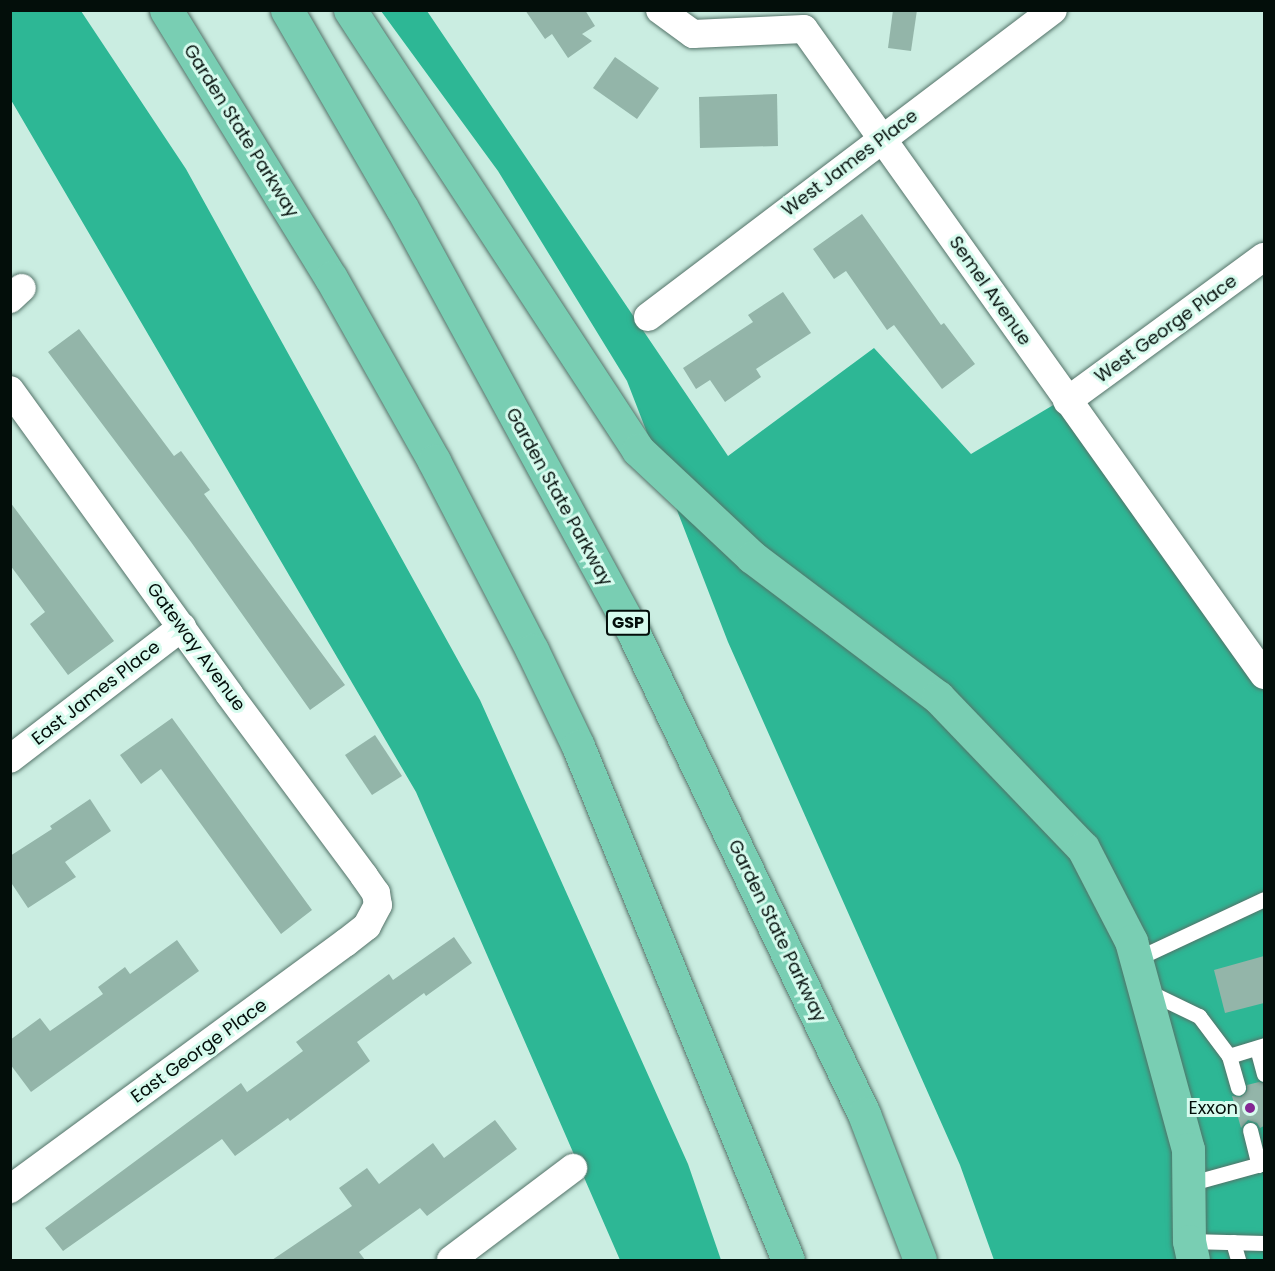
<!DOCTYPE html>
<style>
body{margin:0}
#map{position:relative;width:1275px;height:1271px;overflow:hidden;background:#caede1;font-family:Poppins,sans-serif}
div>[style]{position:absolute}
.forest>*{inset:0;background:#2db795}
.building>*{inset:0;background:#93b5a9}
.roads{filter:drop-shadow(0 0 2px #547369) drop-shadow(0 0 2px #547369)}
.lane>*{height:15px;margin:-7.5px;padding:0 7.5px;transform-origin:7.5px;border-radius:7.5px;background:#fff}
.street>*{height:28px;margin:-14px;padding:0 14px;transform-origin:14px;border-radius:14px;background:#fff}
.highway>*{height:33px;margin:-16.5px;padding:0 16.5px;transform-origin:16.5px;border-radius:16.5px;background:#79ceb3}
.dots>*{width:16px;height:16px;translate:-50% -50%;box-sizing:border-box;border:3px solid #d7fbee;border-radius:50%}
span{translate:-50% -50%;white-space:nowrap;text-align:center;line-height:1.15;-webkit-text-stroke:6px #d7fbee;paint-order:stroke}
.shield-label span{padding:2px 4px;background:#d7fbee;border:2px solid;border-radius:4px;-webkit-text-stroke-width:0}
.shield-label{font-size:16px;color:#030e0a;font-weight:700}
.street-label{font-size:18px;color:#030e0a}
.poi-label{font-size:18px;color:#030e0a}
.right{translate:-100% -50%;text-align:right}
.frame{position:absolute;inset:0;border:12px solid #030e0a;pointer-events:none}
</style>
<div id="map">
<div class="forest">
<i style="clip-path:polygon(10px 11px,81px 11px,186px 169px,480px 700px,688px 1164px,721px 1260px,620px 1260px,416px 792px,11px 100px)"></i>
<i style="clip-path:polygon(381px 11px,427px 11px,728px 456px,874px 348px,971px 454px,1055px 404px,1264px 685px,1264px 1260px,994px 1260px,960px 1165px,728px 642px,627px 381px,498px 171px)"></i>
</div>
<div class="building">
<i style="clip-path:polygon(525px 10px,585px 10px,595px 26px,582px 34px,592px 41px,568px 58px,552px 34px,545px 39px)"></i>
<i style="clip-path:polygon(893px 10px,917px 10px,911px 51px,888px 48px)"></i>
<i style="clip-path:polygon(615px 57px,659px 88px,637px 119px,593px 88px)"></i>
<i style="clip-path:polygon(777px 94px,778px 146px,700px 148px,699px 97px)"></i>
<i style="clip-path:polygon(862px 214px,941px 325px,944px 323px,975px 364px,942px 389px,894px 325px,887px 330px,846px 271px,834px 279px,813px 249px)"></i>
<i style="clip-path:polygon(783px 292px,811px 333px,756px 369px,761px 377px,725px 402px,710px 380px,696px 389px,683px 368px,753px 322px,748px 315px)"></i>
<i style="clip-path:polygon(79px 329px,174px 456px,181px 451px,210px 490px,204px 494px,345px 685px,310px 710px,191px 542px,48px 352px)"></i>
<i style="clip-path:polygon(10px 502px,114px 641px,68px 675px,30px 624px,45px 612px,10px 565px)"></i>
<i style="clip-path:polygon(172px 718px,312px 910px,281px 934px,161px 769px,141px 784px,120px 755px)"></i>
<i style="clip-path:polygon(375px 735px,402px 776px,372px 795px,345px 755px)"></i>
<i style="clip-path:polygon(90px 799px,111px 831px,65px 862px,76px 877px,28px 908px,10px 881px,10px 856px,52px 829px,50px 826px)"></i>
<i style="clip-path:polygon(454px 937px,472px 963px,426px 996px,424px 993px,357px 1042px,370px 1061px,290px 1121px,288px 1118px,235px 1156px,222px 1139px,63px 1251px,45px 1228px,241px 1083px,247px 1092px,303px 1051px,296px 1042px,389px 974px,393px 980px)"></i>
<i style="clip-path:polygon(177px 940px,199px 971px,31px 1092px,10px 1064px,10px 1040px,40px 1018px,50px 1031px,103px 994px,98px 987px,125px 967px,130px 974px)"></i>
<i style="clip-path:polygon(1264px 956px,1264px 1003px,1225px 1013px,1214px 970px)"></i>
<i style="clip-path:polygon(1259px 1082px,1264px 1083px,1264px 1126px,1260px 1128px,1257px 1123px,1248px 1120px,1241px 1128px,1232px 1096px,1241px 1097px,1247px 1091px,1247px 1085px)"></i>
<i style="clip-path:polygon(495px 1120px,517px 1149px,427px 1216px,420px 1208px,359px 1252px,365px 1260px,272px 1260px,352px 1206px,339px 1188px,367px 1168px,379px 1184px,433px 1143px,444px 1158px)"></i>
</div>
<div class="roads">
<div class="lane">
<i style="left:1136px;top:959px;width:141px;rotate:-25.1deg"></i>
<i style="left:1147px;top:991px;width:58px;rotate:25.7deg"></i>
<i style="left:1199px;top:1016px;width:50px;rotate:53.1deg"></i>
<i style="left:1229px;top:1056px;width:33px;rotate:74deg"></i>
<i style="left:1257px;top:1048px;width:27px;rotate:75deg"></i>
<i style="left:1229px;top:1056px;width:37px;rotate:-17deg"></i>
<i style="left:1250px;top:1130px;width:36px;rotate:76deg"></i>
<i style="left:1188px;top:1184px;width:79px;rotate:-15.4deg"></i>
<i style="left:1189px;top:1241px;width:75px;rotate:1.5deg"></i>
<i style="left:1233px;top:1242px;width:19px;rotate:74deg"></i>
</div>
<div class="street">
<i style="left:660px;top:10px;width:41px;rotate:36deg"></i>
<i style="left:693px;top:34px;width:111px;rotate:-2.6deg"></i>
<i style="left:804px;top:29px;width:793px;rotate:54.55deg"></i>
<i style="left:10px;top:299px;width:16px;rotate:-43deg"></i>
<i style="left:648px;top:317px;width:508px;rotate:-37.16deg"></i>
<i style="left:10px;top:390px;width:375px;rotate:54.2deg"></i>
<i style="left:229px;top:694px;width:227px;rotate:53.4deg"></i>
<i style="left:364px;top:876px;width:21px;rotate:55deg"></i>
<i style="left:376px;top:893px;width:12px;rotate:81deg"></i>
<i style="left:378px;top:905px;width:24px;rotate:118deg"></i>
<i style="left:367px;top:926px;width:28px;rotate:142deg"></i>
<i style="left:345px;top:943px;width:416px;rotate:143.7deg"></i>
<i style="left:1067px;top:401px;width:244px;rotate:-36.2deg"></i>
<i style="left:10px;top:759px;width:217px;rotate:-37.5deg"></i>
<i style="left:451px;top:1260px;width:153px;rotate:-37deg"></i>
</div>
<div class="highway">
<i style="left:166px;top:10px;width:315px;rotate:58.4deg"></i>
<i style="left:331px;top:278px;width:210px;rotate:60.6deg"></i>
<i style="left:434px;top:461px;width:213px;rotate:62.6deg"></i>
<i style="left:532px;top:650px;width:106px;rotate:64.4deg"></i>
<i style="left:578px;top:746px;width:555px;rotate:67.78deg"></i>
<i style="left:287px;top:10px;width:229px;rotate:59.9deg"></i>
<i style="left:402px;top:208px;width:487px;rotate:61.4deg"></i>
<i style="left:635px;top:636px;width:530px;rotate:64.4deg"></i>
<i style="left:864px;top:1114px;width:156px;rotate:69deg"></i>
<i style="left:350px;top:10px;width:526px;rotate:56.79deg"></i>
<i style="left:638px;top:450px;width:156px;rotate:43.2deg"></i>
<i style="left:752px;top:557px;width:233px;rotate:37deg"></i>
<i style="left:938px;top:697px;width:209px;rotate:46.2deg"></i>
<i style="left:1083px;top:848px;width:105px;rotate:62.7deg"></i>
<i style="left:1131px;top:941px;width:216px;rotate:74.7deg"></i>
<i style="left:1188px;top:1149px;width:92px;rotate:89.4deg"></i>
<i style="left:1189px;top:1241px;width:19px;rotate:78deg"></i>
</div>
</div>
<div class="dots">
<i style="left:1250px;top:1108px;background:#832793"></i>
</div>
<div class="shield-label">
<span style="left:628px;top:623px">GSP</span>
</div>
<div class="street-label">
<span style="left:241px;top:131px;rotate:58deg">Garden State Parkway</span>
<span style="left:850px;top:163px;rotate:-37deg">West James Place</span>
<span style="left:990px;top:291px;rotate:55deg">Semel Avenue</span>
<span style="left:1166px;top:329px;rotate:-36deg">West George Place</span>
<span style="left:559px;top:497px;rotate:61deg">Garden State Parkway</span>
<span style="left:196px;top:647px;rotate:54deg">Gateway Avenue</span>
<span style="left:96px;top:693px;rotate:-38deg">East James Place</span>
<span style="left:777px;top:931px;rotate:64deg">Garden State Parkway</span>
<span style="left:199px;top:1051px;rotate:-36deg">East George Place</span>
</div>
<div class="poi-label">
<span class="right" style="left:1238px;top:1108px">Exxon</span>
</div>
<div class="frame"></div>
</div>
